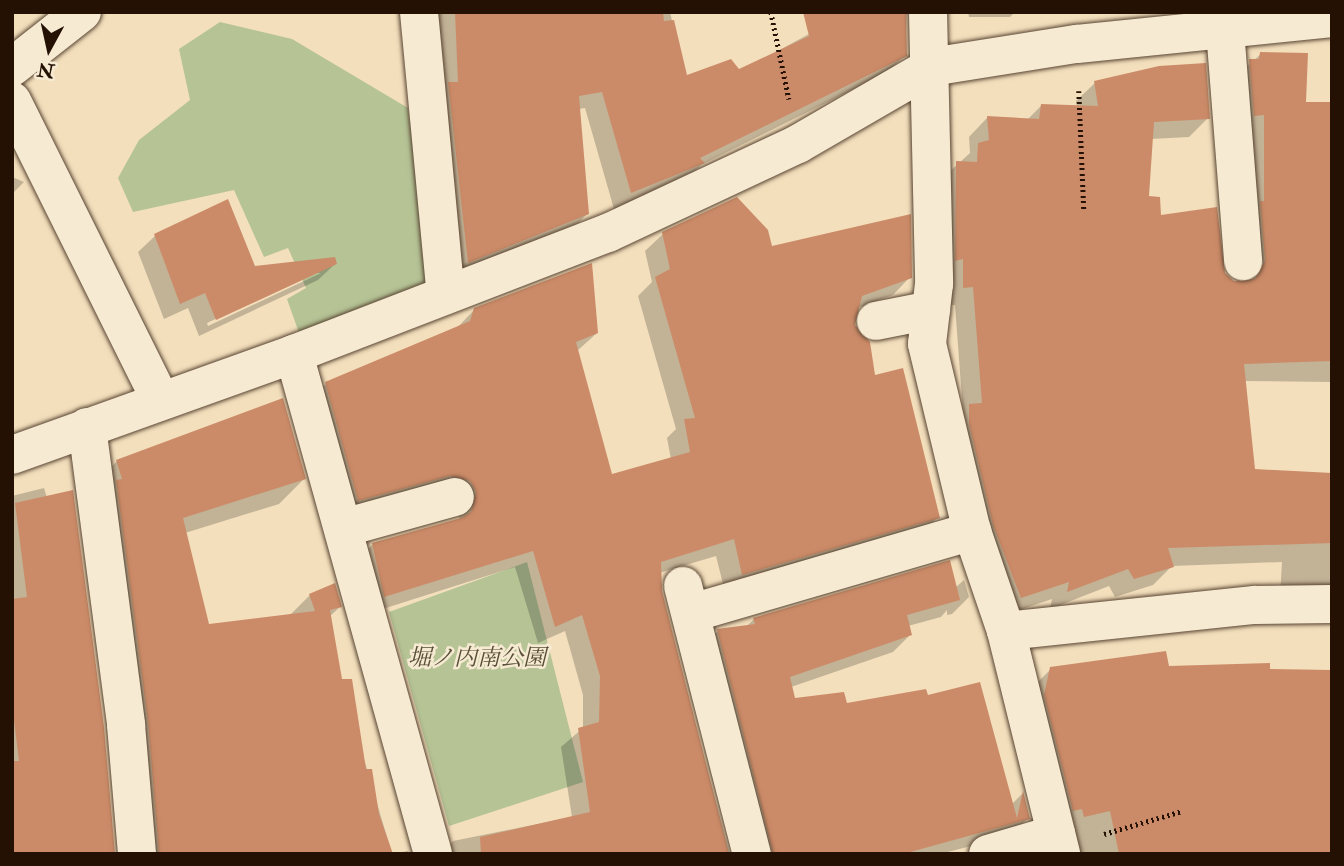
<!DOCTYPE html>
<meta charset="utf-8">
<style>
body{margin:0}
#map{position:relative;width:1344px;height:866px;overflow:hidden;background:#f3dfbc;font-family:"IM FELL Double Pica","Noto Serif JP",serif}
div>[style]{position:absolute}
.green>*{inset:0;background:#b5c395}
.shadow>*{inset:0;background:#0003}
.building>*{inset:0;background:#cc8b68}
.path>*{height:4.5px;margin-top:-2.25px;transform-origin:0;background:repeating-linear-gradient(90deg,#241104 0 2px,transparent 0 5.5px)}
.roads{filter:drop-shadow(0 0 2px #584432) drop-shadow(0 0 2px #584432)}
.minor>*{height:38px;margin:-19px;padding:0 19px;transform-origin:19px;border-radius:19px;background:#f7ead3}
span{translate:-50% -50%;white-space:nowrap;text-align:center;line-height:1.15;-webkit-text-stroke:5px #f7ead3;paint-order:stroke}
.park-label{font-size:23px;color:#574f37;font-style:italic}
.frame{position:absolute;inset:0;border:14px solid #241104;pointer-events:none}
.north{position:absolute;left:14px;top:14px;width:70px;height:70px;-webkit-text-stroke:5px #f7ead3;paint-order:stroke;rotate:188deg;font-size:19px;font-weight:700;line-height:28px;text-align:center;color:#241104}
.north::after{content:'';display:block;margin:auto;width:24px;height:32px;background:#241104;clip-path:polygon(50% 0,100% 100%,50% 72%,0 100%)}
</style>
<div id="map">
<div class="green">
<i style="clip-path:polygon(220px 22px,292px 39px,408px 108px,431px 283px,299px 333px,287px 299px,306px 288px,288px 248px,264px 257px,234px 190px,133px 212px,118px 178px,139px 140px,190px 100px,179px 49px)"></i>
<i style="clip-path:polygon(527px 562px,583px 782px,449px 826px,389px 612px)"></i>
</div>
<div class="shadow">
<i style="clip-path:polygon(437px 12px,670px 12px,685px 77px,739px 72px,809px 34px,873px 12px,907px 12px,905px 55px,888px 72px,701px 165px,686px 180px,614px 209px,585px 108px,579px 109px,587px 214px,570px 231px,451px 279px)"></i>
<i style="clip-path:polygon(968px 12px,1015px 12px,1010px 17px,969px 17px)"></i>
<i style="clip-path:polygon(1261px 54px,1305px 104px,1332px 103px,1332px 382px,1244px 381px,1253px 471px,1332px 475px,1332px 595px,1280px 597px,1282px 562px,1172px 566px,1153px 585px,1115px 597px,1109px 586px,1050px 609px,1052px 599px,1002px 616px,963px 413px,955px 305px,944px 306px,938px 182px,970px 153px,969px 137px,987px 118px,1027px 120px,1042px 105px,1077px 107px,1076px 101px,1095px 83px,1208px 118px,1189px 137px,1151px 139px,1147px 198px,1159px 217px,1234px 283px,1247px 280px,1231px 80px)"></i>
<i style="clip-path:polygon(12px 177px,24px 182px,12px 194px)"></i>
<i style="clip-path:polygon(evenodd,227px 202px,254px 268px,335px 264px,318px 280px,199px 336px,188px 308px,164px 319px,138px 252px,155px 236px,227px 202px,313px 273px,321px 273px,208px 326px,207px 323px,313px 273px)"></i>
<i style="clip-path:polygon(663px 234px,771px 248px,910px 277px,893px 295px,857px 308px,853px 325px,938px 517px,920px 535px,725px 592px,716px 556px,659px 573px,660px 592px,730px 854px,440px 854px,453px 841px,572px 817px,561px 747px,583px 728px,583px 695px,565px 631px,538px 643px,515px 567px,367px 614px,355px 562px,373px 544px,459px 520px,459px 509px,340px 518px,308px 401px,326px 384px,457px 328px,474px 310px,597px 333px,577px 351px,611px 476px,671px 459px,667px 438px,676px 429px,638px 296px,652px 282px,645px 251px)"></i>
<i style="clip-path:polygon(117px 461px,304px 479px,279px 504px,185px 533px,208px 625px,289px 616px,310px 595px,340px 607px,329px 617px,341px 681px,392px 854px,156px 854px,93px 486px)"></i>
<i style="clip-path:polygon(44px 488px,47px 498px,12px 854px,12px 496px)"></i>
<i style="clip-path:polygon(964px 580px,969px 597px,952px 614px,947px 615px,947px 610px,941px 617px,908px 626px,910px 635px,893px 652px,791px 687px,794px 700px,846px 705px,1011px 805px,1022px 794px,1028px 818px,1010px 836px,940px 854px,753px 854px,700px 648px,718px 631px,746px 627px,754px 619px,955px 588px)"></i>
<i style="clip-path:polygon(1051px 669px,1268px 670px,1332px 854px,1072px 854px,1034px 686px)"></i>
<i style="clip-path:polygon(408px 851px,409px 854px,392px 854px)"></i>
</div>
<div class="building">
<i style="clip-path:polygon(455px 12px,663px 12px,664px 21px,674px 20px,687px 75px,731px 59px,739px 69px,809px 36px,803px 12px,906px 12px,907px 56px,700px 158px,705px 163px,631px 193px,602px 92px,579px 96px,589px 214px,468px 263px,448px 82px,458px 82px)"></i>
<i style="clip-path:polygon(1260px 52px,1308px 53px,1306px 102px,1332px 102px,1332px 361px,1244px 364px,1255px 469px,1332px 473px,1332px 543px,1168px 548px,1174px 567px,1134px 579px,1128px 569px,1067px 592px,1069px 582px,1021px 598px,993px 525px,969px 424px,969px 404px,982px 403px,973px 287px,963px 288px,963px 259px,955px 261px,956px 161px,977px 162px,978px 143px,989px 140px,987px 116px,1039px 119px,1041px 104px,1098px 106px,1094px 81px,1159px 66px,1206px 63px,1210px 119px,1154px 122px,1149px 196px,1160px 197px,1161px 215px,1217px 207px,1225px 273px,1234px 281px,1255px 279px,1265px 260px,1260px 201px,1264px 201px,1264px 115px,1254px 116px,1249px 59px,1259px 59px)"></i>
<i style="clip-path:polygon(737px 197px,768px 230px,772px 246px,911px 214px,912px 278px,862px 296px,855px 325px,870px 342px,875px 375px,903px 368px,940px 518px,742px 575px,734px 539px,661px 562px,662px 591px,729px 854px,481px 854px,480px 837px,590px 812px,578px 728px,599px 722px,600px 676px,582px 615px,555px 627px,533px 551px,384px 597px,372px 543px,461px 518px,471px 512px,476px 492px,470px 481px,450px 476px,358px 501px,325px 382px,470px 321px,474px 308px,592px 263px,598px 333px,576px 342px,612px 474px,690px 452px,684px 419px,695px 418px,655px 277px,670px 269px,662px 232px)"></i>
<i style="clip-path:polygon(228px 199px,255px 266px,335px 257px,337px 264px,216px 320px,205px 293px,180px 304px,154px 234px)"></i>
<i style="clip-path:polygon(283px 398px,306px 479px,183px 518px,209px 624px,315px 611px,309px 594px,335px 583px,342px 607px,330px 610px,342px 679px,352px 679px,366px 769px,372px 769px,379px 814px,393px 854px,159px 854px,148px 722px,116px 480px,122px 479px,116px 460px)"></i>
<i style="clip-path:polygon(73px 490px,104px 727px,115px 854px,12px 854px,12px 761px,19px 761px,12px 704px,12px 599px,27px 597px,15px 503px)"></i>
<i style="clip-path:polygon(950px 560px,960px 600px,907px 615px,912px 635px,790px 677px,795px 698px,844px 692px,847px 703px,926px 689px,928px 695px,980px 682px,1017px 818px,1023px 791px,1030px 819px,903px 854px,773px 854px,717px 629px,755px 624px,753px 618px)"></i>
<i style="clip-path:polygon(1166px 651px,1169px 666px,1270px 663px,1270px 669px,1332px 670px,1332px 854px,1119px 854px,1110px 811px,1084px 817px,1082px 809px,1073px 811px,1044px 695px,1050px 667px)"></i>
</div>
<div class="path">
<i style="left:771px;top:12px;width:89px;rotate:78.3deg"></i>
<i style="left:1079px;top:91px;width:120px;rotate:87.6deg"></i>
<i style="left:1104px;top:834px;width:81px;rotate:-16.4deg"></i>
</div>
<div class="roads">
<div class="minor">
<i style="left:419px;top:12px;width:284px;rotate:84.6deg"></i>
<i style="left:928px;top:12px;width:272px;rotate:88.7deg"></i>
<i style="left:934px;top:284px;width:60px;rotate:96.7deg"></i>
<i style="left:927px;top:344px;width:192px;rotate:76.5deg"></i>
<i style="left:972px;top:531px;width:106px;rotate:71.2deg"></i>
<i style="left:1006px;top:631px;width:230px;rotate:76.1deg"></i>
<i style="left:1225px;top:30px;width:232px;rotate:85.5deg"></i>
<i style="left:12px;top:67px;width:89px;rotate:-38.2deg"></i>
<i style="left:12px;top:101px;width:335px;rotate:63.6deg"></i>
<i style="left:876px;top:321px;width:56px;rotate:-11.3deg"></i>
<i style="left:294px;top:354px;width:519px;rotate:74.46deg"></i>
<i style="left:87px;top:427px;width:301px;rotate:82.5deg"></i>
<i style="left:126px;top:725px;width:129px;rotate:85.1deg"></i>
<i style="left:12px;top:455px;width:300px;rotate:-19.7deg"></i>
<i style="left:294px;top:354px;width:337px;rotate:-21.1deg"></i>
<i style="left:608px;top:233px;width:210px;rotate:-25.1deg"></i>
<i style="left:798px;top:144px;width:154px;rotate:-30.1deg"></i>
<i style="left:931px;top:67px;width:148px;rotate:-9deg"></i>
<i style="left:1077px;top:44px;width:256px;rotate:-5.8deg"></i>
<i style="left:343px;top:528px;width:116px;rotate:-15.5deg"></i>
<i style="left:683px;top:586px;width:277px;rotate:75.6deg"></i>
<i style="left:692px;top:613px;width:292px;rotate:-16.3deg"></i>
<i style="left:1006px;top:631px;width:250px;rotate:-6deg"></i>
<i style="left:1255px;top:605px;width:77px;rotate:-0.7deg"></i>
<i style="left:988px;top:854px;width:71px;rotate:-16.4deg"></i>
</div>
</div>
<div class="park-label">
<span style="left:477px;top:658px">堀ノ内南公園</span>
</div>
<div class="frame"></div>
<div class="north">N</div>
</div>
